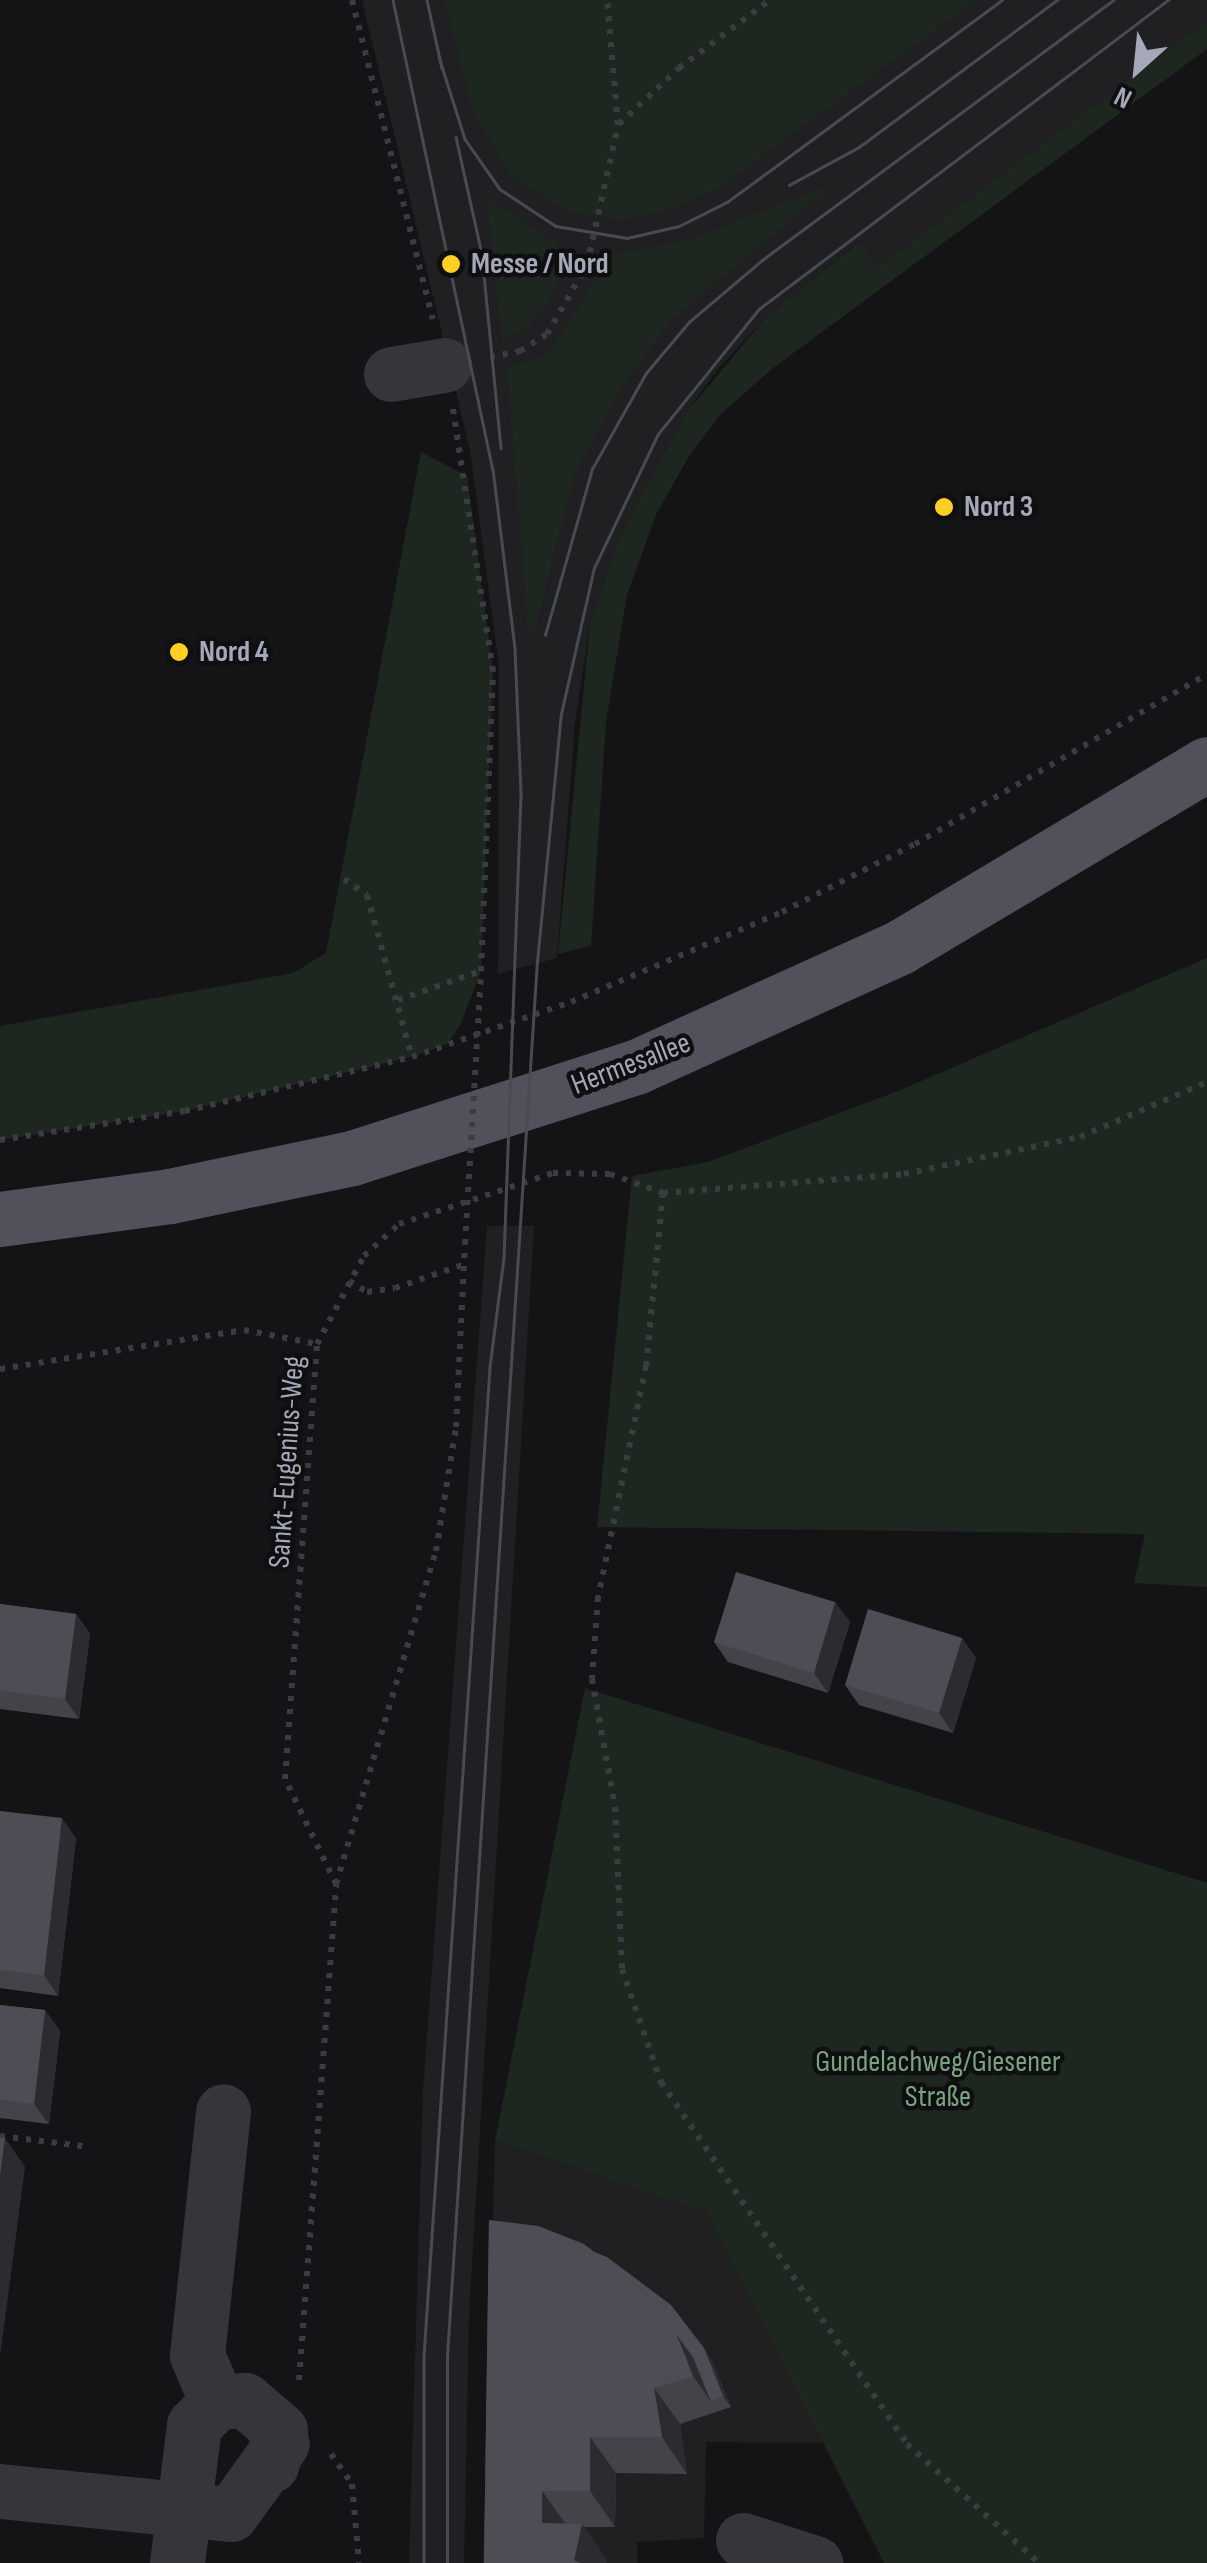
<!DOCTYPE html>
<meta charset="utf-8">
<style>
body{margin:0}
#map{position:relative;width:1207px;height:2563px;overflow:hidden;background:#141416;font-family:"Sofia Sans Condensed",sans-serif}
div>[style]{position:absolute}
.built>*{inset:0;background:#202023}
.green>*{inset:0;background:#1e2620}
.path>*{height:6px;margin-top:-3px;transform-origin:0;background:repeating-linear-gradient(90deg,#3b3c42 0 5px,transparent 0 13px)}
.minor>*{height:55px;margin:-27.5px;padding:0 27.5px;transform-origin:27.5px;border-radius:27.5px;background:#35353b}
.major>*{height:55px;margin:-27.5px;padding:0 27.5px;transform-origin:27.5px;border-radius:27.5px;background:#50515b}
.tram>*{height:2.5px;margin:-1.25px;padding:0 1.25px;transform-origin:1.25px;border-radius:1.25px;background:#494b53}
.path-bridge>*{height:6px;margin-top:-3px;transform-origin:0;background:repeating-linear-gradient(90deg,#3b3c42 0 5px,transparent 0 13px)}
.wall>*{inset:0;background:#424449}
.shaded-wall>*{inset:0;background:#2b2c30}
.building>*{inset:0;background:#4d4e55}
.dots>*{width:28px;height:28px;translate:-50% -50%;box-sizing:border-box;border:5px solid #0f0f11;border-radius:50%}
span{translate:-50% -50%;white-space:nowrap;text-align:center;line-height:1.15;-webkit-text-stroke:9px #0f0f11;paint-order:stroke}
.poi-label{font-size:30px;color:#a4a8b8;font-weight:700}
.left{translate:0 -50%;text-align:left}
.street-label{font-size:30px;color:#a4a8b8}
.park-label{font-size:30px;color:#7aa481}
.north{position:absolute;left:1087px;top:20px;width:100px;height:100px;-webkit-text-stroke:8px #0f0f11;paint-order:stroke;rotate:207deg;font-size:28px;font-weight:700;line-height:40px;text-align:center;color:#a4a8b8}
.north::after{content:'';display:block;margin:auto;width:35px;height:45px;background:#a4a8b8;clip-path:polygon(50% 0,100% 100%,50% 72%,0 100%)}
</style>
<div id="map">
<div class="built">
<i style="clip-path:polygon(362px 0,1207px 0,1207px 21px,878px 268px,858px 242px,767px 316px,718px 369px,686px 413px,619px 538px,590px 624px,575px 723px,557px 958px,498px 974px,499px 666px,470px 450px)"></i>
<i style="clip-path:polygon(487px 1226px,534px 1226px,469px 2315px,464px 2563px,409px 2563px,423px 2090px)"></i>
<i style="clip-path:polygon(495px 2141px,706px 2212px,823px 2443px,706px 2442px,704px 2538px,637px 2542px,637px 2563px,483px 2563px)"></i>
</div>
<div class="green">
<i style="clip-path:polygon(445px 0,976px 0,721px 186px,663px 212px,620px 220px,567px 211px,512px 176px,473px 111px)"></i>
<i style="clip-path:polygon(1207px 21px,1207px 49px,773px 368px,720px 415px,689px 456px,656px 515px,627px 595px,606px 722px,591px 946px,558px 954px,590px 624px,619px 538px,686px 413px,767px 316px,859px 242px,879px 267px)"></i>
<i style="clip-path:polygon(835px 183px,672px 319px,620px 389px,575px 474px,534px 630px,528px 631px,507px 368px,548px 355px,611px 255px,688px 240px)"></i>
<i style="clip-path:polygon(486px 197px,556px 243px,565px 261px,548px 302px,527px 328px,503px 341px)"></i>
<i style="clip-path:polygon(421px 452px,467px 476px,493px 671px,481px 971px,460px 1026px,447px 1044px,412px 1057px,185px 1111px,0 1140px,0 1026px,293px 973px,326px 953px)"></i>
<i style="clip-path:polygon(1207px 958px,1207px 1587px,1134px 1583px,1145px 1534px,597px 1527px,632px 1176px,708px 1162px,898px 1091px)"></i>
<i style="clip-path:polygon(585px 1688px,1207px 1883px,1207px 2563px,884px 2563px,706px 2212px,495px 2141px)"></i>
</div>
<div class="path">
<i style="left:352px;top:0;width:329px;rotate:75.8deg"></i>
<i style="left:619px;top:124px;width:82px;rotate:-43deg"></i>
<i style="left:679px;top:68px;width:114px;rotate:-36.8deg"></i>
<i style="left:490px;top:357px;width:31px;rotate:-11deg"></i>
<i style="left:520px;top:351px;width:32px;rotate:-32deg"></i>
<i style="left:547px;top:334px;width:80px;rotate:-59.9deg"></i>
<i style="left:587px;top:265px;width:143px;rotate:-77.5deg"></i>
<i style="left:618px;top:125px;width:125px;rotate:-95deg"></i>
<i style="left:344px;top:879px;width:28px;rotate:35deg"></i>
<i style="left:367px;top:895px;width:168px;rotate:74.5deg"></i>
<i style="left:398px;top:1000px;width:88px;rotate:-19.3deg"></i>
<i style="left:481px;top:971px;width:300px;rotate:-87.7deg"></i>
<i style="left:493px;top:671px;width:265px;rotate:-98.7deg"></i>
<i style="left:0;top:1140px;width:187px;rotate:-8.9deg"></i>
<i style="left:185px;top:1111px;width:233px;rotate:-13.4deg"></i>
<i style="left:412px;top:1057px;width:168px;rotate:-19.1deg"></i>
<i style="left:571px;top:1002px;width:229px;rotate:-23.1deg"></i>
<i style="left:782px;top:912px;width:149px;rotate:-27.1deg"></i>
<i style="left:915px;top:844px;width:338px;rotate:-30.2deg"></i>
<i style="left:663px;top:1193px;width:174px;rotate:95.6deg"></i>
<i style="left:646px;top:1366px;width:236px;rotate:101.7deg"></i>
<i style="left:598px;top:1597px;width:82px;rotate:94.2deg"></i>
<i style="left:592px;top:1679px;width:130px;rotate:79.8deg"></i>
<i style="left:615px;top:1807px;width:162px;rotate:87.5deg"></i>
<i style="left:622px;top:1969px;width:120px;rotate:71deg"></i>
<i style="left:661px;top:2082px;width:438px;rotate:55.8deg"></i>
<i style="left:907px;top:2444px;width:178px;rotate:42deg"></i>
<i style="left:349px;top:1281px;width:21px;rotate:31deg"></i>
<i style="left:367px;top:1292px;width:28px;rotate:-8deg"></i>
<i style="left:395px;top:1288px;width:74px;rotate:-18.9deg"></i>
<i style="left:0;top:1369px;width:247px;rotate:-9.1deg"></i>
<i style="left:244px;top:1330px;width:74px;rotate:10.9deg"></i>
<i style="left:336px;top:1884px;width:348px;rotate:-73.3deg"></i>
<i style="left:436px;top:1551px;width:126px;rotate:-80.8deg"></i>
<i style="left:456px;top:1427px;width:183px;rotate:-87.2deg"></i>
<i style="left:0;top:2136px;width:91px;rotate:7deg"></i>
<i style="left:299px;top:2380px;width:497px;rotate:-85.7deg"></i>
<i style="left:336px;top:1884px;width:117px;rotate:-115.9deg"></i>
<i style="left:285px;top:1779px;width:436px;rotate:-85.8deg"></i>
<i style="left:317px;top:1344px;width:100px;rotate:-61.9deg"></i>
<i style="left:364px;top:1256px;width:47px;rotate:-42.4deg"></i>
<i style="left:399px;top:1224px;width:162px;rotate:-18.3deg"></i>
<i style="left:553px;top:1173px;width:57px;rotate:1deg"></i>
<i style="left:610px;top:1174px;width:56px;rotate:19.7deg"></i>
<i style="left:663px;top:1193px;width:242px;rotate:-4.5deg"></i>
<i style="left:904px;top:1174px;width:180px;rotate:-11.9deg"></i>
<i style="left:1080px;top:1137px;width:138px;rotate:-23.4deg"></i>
<i style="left:331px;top:2454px;width:37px;rotate:55deg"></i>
<i style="left:352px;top:2484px;width:79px;rotate:84.9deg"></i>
</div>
<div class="minor">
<i style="left:391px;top:374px;width:54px;rotate:-9.6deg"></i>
<i style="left:217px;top:2402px;width:51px;rotate:-113.1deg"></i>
<i style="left:197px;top:2355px;width:245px;rotate:-83.9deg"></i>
<i style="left:0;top:2491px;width:232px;rotate:5.7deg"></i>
<i style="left:231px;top:2514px;width:87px;rotate:-54.3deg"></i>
<i style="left:743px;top:2540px;width:76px;rotate:17.7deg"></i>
<i style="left:177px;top:2563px;width:139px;rotate:-83deg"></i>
<i style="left:194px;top:2425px;width:33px;rotate:-45deg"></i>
<i style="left:217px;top:2402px;width:28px;rotate:-4deg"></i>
<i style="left:245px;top:2400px;width:46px;rotate:40.6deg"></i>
<i style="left:280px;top:2430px;width:36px;rotate:104deg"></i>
</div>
<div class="major">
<i style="left:0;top:1219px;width:172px;rotate:-7.7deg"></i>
<i style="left:170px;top:1196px;width:186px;rotate:-11.8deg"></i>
<i style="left:352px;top:1158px;width:300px;rotate:-17.8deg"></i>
<i style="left:638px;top:1066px;width:288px;rotate:-24.4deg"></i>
<i style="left:900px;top:947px;width:357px;rotate:-30.8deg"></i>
</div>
<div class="tram">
<i style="left:393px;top:0;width:480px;rotate:78deg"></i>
<i style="left:493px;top:469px;width:181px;rotate:83deg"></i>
<i style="left:515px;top:649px;width:146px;rotate:87.6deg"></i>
<i style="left:521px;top:795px;width:463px;rotate:92.1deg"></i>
<i style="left:504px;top:1258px;width:111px;rotate:97.3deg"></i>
<i style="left:490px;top:1368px;width:990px;rotate:93.82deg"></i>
<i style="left:424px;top:2356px;width:207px;rotate:90deg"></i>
<i style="left:427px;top:0;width:70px;rotate:77.6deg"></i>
<i style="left:439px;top:57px;width:86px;rotate:72.4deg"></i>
<i style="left:465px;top:139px;width:61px;rotate:55deg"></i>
<i style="left:500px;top:189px;width:67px;rotate:33.5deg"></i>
<i style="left:556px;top:226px;width:72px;rotate:9.6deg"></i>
<i style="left:627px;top:238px;width:53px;rotate:-13deg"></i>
<i style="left:679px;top:226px;width:54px;rotate:-26.6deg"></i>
<i style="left:727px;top:202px;width:341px;rotate:-36.3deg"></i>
<i style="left:456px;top:137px;width:120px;rotate:77.5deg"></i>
<i style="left:482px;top:254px;width:195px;rotate:84.4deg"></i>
<i style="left:789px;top:185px;width:80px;rotate:-28.5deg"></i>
<i style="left:859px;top:147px;width:247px;rotate:-36.6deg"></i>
<i style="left:545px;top:635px;width:173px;rotate:-74.2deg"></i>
<i style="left:592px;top:469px;width:110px;rotate:-60.6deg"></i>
<i style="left:646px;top:373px;width:67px;rotate:-49.9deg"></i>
<i style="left:689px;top:322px;width:96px;rotate:-40.3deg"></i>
<i style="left:762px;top:260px;width:437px;rotate:-36.5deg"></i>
<i style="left:447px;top:2563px;width:207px;rotate:-90deg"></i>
<i style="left:447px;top:2356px;width:1397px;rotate:-86.31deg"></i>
<i style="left:537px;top:962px;width:249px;rotate:-84.5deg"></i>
<i style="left:561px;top:714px;width:150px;rotate:-77.3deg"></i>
<i style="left:594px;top:568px;width:148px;rotate:-64.5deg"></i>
<i style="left:658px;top:434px;width:161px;rotate:-51.1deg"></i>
<i style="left:759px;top:309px;width:513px;rotate:-37.07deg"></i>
</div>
<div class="path-bridge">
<i style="left:465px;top:1244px;width:273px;rotate:-86.6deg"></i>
</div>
<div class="wall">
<i style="clip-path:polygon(835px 1602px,850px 1622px,828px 1693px,728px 1662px,714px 1642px)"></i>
<i style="clip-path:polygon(0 1604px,76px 1614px,90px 1634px,79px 1719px,0 1709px)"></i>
<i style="clip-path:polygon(962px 1638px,976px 1658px,953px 1733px,859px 1705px,845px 1685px)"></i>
<i style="clip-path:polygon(0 1811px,76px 1838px,58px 1996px,0 1988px)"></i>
<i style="clip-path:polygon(0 2005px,45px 2010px,60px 2031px,49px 2124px,0 2118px)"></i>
<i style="clip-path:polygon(489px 2220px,711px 2359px,731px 2407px,680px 2424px,687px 2474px,616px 2473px,615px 2527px,584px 2527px,607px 2560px,607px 2563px,484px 2563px)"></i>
</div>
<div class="shaded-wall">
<i style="clip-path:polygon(835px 1602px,850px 1622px,828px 1693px,814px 1673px)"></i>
<i style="clip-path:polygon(76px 1614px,90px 1634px,79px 1719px,65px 1699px)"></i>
<i style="clip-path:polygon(962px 1638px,976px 1658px,953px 1733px,939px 1713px)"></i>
<i style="clip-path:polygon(62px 1818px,76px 1838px,58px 1996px,44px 1975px)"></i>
<i style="clip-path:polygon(45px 2010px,60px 2031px,49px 2124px,34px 2104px)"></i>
<i style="clip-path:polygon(5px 2138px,25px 2167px,0 2357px,0 2177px)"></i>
<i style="clip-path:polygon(675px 2331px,701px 2367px,711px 2402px,693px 2376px)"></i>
<i style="clip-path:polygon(704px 2348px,711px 2359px,731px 2407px,723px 2396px)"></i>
<i style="clip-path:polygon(654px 2388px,680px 2424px,687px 2474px,662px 2437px)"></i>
<i style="clip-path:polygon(590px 2437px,616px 2473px,615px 2527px,590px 2491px)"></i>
<i style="clip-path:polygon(542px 2491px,568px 2527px,542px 2523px)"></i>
<i style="clip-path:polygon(582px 2524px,607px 2560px,607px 2563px,576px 2563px,574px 2560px)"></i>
</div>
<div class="building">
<i style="clip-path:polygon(736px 1572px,835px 1602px,814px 1673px,714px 1642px)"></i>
<i style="clip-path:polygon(0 1604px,76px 1614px,65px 1699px,0 1690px)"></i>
<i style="clip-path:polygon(868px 1609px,962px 1638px,939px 1713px,845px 1685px)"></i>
<i style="clip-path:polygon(0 1811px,62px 1818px,44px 1975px,0 1970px)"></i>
<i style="clip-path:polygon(0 2005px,45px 2010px,34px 2104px,0 2099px)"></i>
<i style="clip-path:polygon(0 2138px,5px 2138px,0 2177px)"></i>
<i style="clip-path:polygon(489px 2220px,538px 2226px,584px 2244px,644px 2291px,675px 2331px,693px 2376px,654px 2388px,662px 2437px,590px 2437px,590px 2491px,542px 2491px,542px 2523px,582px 2524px,574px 2560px,580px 2563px,484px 2563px)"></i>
<i style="clip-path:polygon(592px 2251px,607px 2257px,671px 2305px,704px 2348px,723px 2396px,711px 2402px,693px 2357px,644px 2291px)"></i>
</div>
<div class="dots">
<i style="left:451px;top:264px;background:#ffcf23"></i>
<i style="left:944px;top:507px;background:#ffcf23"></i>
<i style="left:179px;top:652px;background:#ffcf23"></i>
</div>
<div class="poi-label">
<span class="left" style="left:471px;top:264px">Messe / Nord</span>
<span class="left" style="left:964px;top:507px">Nord 3</span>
<span class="left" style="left:199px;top:652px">Nord 4</span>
</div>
<div class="street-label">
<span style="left:631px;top:1064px;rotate:-21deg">Hermesallee</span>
<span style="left:287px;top:1462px;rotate:-86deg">Sankt-Eugenius-Weg</span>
</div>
<div class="park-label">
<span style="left:938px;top:2079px">Gundelachweg/Giesener<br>Straße</span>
</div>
<div class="north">N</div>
</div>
